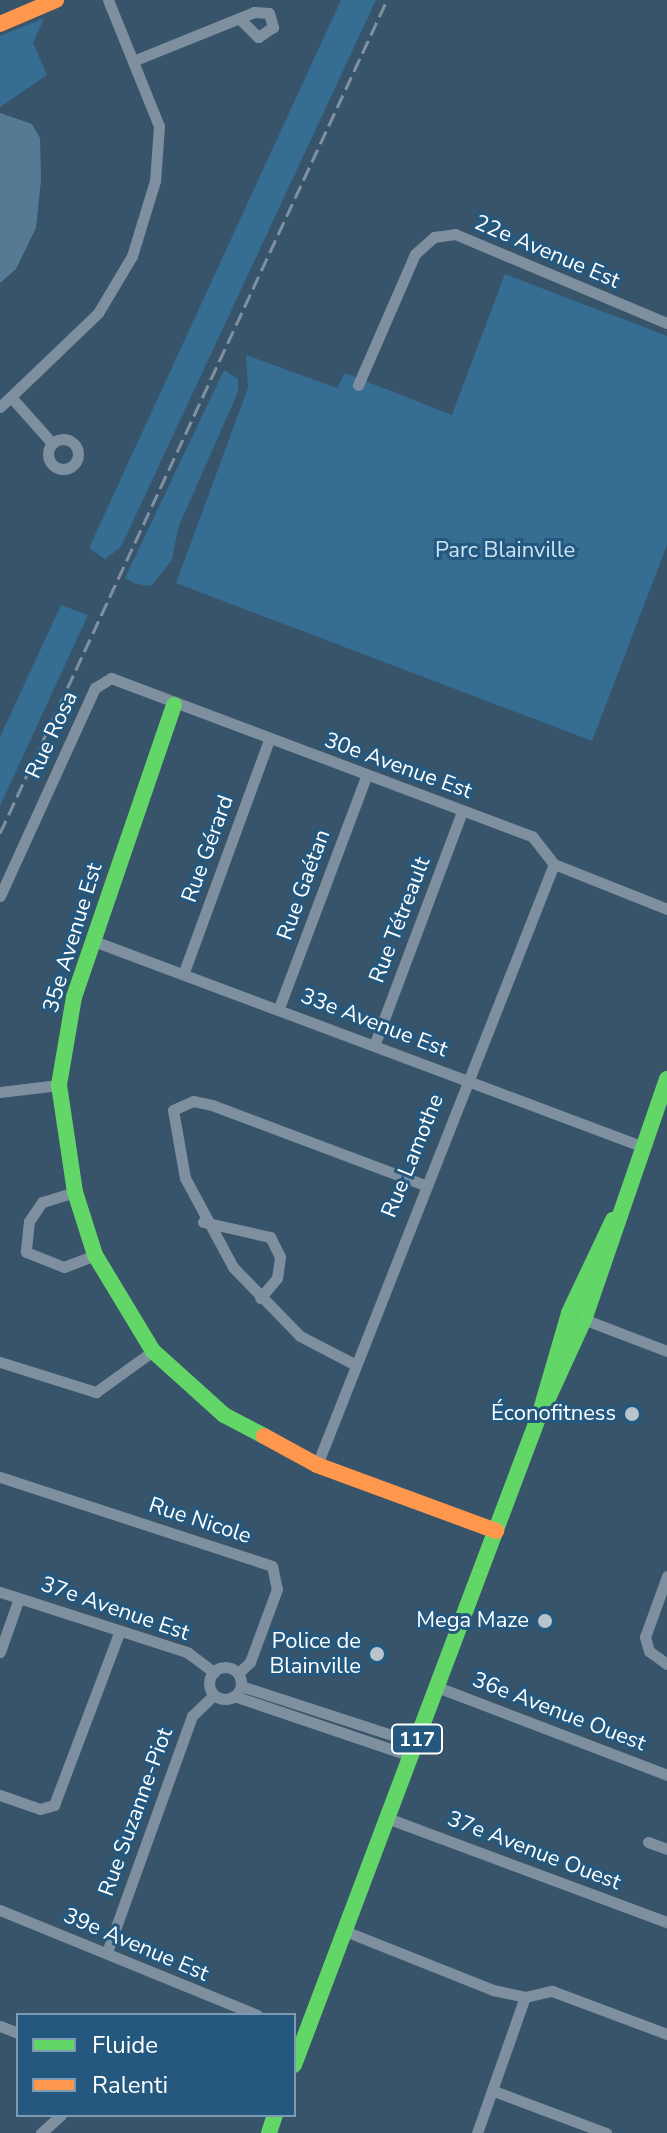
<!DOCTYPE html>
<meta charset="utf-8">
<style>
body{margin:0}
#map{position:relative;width:667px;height:2133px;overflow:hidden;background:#38546a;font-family:"Nunito Sans",sans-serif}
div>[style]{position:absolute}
.green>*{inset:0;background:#356d93}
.water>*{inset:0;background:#567a94}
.street>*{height:11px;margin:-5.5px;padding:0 5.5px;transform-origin:5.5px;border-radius:5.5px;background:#7e90a0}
.street>.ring{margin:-5.5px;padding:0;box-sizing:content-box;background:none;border:11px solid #7e90a0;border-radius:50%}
.fast>*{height:16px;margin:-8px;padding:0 8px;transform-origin:8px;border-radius:8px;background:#63d668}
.slow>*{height:16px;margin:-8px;padding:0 8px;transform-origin:8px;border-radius:8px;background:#ff974d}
.rail>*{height:3px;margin-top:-1.5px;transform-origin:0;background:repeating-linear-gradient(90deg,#7f91a0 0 14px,transparent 0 20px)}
.dots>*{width:22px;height:22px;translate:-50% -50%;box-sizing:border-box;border:4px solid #24587e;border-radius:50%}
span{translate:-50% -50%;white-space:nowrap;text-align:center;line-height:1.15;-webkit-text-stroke:6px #24587e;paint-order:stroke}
.shield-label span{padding:2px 6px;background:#24587e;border:2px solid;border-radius:6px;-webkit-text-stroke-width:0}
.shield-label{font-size:20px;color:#fff;font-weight:700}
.street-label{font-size:22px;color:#fff}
.park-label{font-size:22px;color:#cce4f5}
.poi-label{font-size:22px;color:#fff}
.right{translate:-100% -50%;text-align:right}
.legend{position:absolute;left:16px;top:2013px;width:280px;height:104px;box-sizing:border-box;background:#24587e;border:2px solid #7c9bb2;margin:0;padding:10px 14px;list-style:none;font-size:24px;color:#fff}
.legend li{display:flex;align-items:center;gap:16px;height:40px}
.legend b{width:40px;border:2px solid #7c9bb2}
</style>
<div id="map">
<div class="green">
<i style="clip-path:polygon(341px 0,376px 0,121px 547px,105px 559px,89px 548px)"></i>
<i style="clip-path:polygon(44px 18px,33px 43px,47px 75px,0 107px,0 36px)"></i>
<i style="clip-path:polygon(505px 274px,667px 336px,667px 545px,592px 741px,176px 583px,248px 388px,246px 355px,337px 388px,345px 373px,452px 415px)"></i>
<i style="clip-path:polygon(224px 370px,238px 379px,238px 392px,178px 528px,172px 560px,151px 586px,136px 584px,125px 578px)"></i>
<i style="clip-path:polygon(61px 605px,88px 615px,0 806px,0 737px)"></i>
</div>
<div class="water">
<i style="clip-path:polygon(0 113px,32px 124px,40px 138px,41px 180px,36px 228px,16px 269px,0 283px)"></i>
</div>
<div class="street">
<i style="left:133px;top:61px;width:131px;rotate:-22deg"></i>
<i style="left:254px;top:12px;width:15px;rotate:4deg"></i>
<i style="left:269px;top:13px;width:15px;rotate:74deg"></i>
<i style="left:273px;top:27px;width:18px;rotate:146deg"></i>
<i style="left:258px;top:37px;width:24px;rotate:-135deg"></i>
<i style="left:358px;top:385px;width:143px;rotate:-66.5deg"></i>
<i style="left:415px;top:254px;width:25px;rotate:-42deg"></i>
<i style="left:434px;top:237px;width:21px;rotate:-8deg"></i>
<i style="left:455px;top:234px;width:230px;rotate:22.8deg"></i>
<i style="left:11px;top:397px;width:62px;rotate:48.3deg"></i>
<i style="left:0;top:407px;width:136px;rotate:-43.8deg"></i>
<i style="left:98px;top:313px;width:66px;rotate:-59.2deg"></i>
<i style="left:132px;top:256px;width:78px;rotate:-73deg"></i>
<i style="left:155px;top:181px;width:55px;rotate:-85.8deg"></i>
<i style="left:159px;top:126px;width:136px;rotate:-112deg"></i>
<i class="ring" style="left:48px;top:439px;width:19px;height:19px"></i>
<i style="left:0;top:896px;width:229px;rotate:-65.5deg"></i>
<i style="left:95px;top:688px;width:19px;rotate:-32deg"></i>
<i style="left:111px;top:678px;width:450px;rotate:20.6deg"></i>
<i style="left:532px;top:836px;width:36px;rotate:52deg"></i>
<i style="left:554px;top:864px;width:122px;rotate:21.7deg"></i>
<i style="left:91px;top:940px;width:587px;rotate:20.53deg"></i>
<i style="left:184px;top:972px;width:247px;rotate:-69.9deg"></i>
<i style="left:279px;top:1008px;width:248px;rotate:-69.4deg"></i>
<i style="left:375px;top:1043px;width:248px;rotate:-69.4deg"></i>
<i style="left:0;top:1092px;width:59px;rotate:-6.8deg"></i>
<i style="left:75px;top:1192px;width:34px;rotate:163deg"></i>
<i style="left:42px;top:1202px;width:23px;rotate:124deg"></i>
<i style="left:29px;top:1221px;width:31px;rotate:96deg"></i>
<i style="left:26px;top:1252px;width:41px;rotate:21.5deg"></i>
<i style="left:64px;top:1267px;width:33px;rotate:-21deg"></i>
<i style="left:203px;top:1222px;width:69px;rotate:12.6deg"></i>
<i style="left:270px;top:1237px;width:22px;rotate:63deg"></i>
<i style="left:280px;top:1257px;width:21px;rotate:98deg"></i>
<i style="left:277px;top:1278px;width:26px;rotate:130deg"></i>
<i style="left:578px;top:1317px;width:95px;rotate:20.9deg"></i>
<i style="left:0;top:1362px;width:101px;rotate:17.4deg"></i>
<i style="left:96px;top:1392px;width:70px;rotate:-35.7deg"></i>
<i style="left:354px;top:1364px;width:61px;rotate:-152.6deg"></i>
<i style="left:300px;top:1336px;width:96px;rotate:-134.2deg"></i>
<i style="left:233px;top:1267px;width:101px;rotate:-118.3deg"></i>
<i style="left:185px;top:1178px;width:69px;rotate:-100deg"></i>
<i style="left:173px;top:1110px;width:22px;rotate:-24deg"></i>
<i style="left:193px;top:1101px;width:19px;rotate:12deg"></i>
<i style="left:212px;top:1105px;width:224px;rotate:20.6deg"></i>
<i style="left:317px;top:1465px;width:646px;rotate:-68.48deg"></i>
<i style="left:0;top:1477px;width:286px;rotate:18.1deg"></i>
<i style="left:272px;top:1566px;width:24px;rotate:78deg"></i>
<i style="left:277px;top:1589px;width:78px;rotate:110.3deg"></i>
<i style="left:250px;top:1662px;width:16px;rotate:137deg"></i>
<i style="left:667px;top:1576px;width:65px;rotate:109.8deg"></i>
<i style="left:645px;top:1637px;width:15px;rotate:74deg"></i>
<i style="left:649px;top:1651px;width:22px;rotate:36deg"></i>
<i style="left:0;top:1592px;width:196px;rotate:17.8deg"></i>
<i style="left:187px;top:1652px;width:34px;rotate:37deg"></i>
<i style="left:0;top:1652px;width:57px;rotate:-70.6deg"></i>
<i class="ring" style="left:209px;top:1667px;width:21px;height:21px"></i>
<i style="left:241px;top:1686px;width:184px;rotate:18deg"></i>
<i style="left:437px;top:1687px;width:246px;rotate:20.9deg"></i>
<i style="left:234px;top:1696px;width:187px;rotate:18.7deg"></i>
<i style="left:0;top:1795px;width:42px;rotate:19.3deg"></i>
<i style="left:40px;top:1809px;width:15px;rotate:-16deg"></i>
<i style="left:54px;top:1805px;width:184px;rotate:-69.3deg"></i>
<i style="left:387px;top:1818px;width:299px;rotate:20.4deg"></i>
<i style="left:648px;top:1842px;width:20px;rotate:20deg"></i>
<i style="left:0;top:1910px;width:278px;rotate:22.2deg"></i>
<i style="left:345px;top:1931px;width:159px;rotate:21.7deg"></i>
<i style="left:493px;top:1990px;width:33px;rotate:12deg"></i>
<i style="left:525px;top:1997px;width:28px;rotate:-13deg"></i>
<i style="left:552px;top:1991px;width:123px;rotate:20.5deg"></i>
<i style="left:107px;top:1952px;width:251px;rotate:-70.2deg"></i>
<i style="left:192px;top:1716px;width:30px;rotate:-44deg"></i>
<i style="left:0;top:2026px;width:19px;rotate:21deg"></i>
<i style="left:494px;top:2091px;width:120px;rotate:20.6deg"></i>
<i style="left:41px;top:2133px;width:27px;rotate:-42deg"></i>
<i style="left:477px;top:2133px;width:144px;rotate:-70.6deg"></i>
</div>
<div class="fast">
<i style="left:174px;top:705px;width:309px;rotate:108.9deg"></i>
<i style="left:74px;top:997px;width:89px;rotate:99.7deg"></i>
<i style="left:59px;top:1085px;width:108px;rotate:81.5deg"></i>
<i style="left:75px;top:1192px;width:66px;rotate:72.4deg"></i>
<i style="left:95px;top:1255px;width:112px;rotate:58.9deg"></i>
<i style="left:153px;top:1351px;width:96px;rotate:42deg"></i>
<i style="left:224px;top:1415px;width:45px;rotate:27.7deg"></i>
<i style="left:545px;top:1405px;width:94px;rotate:-65.4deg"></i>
<i style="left:584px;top:1320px;width:255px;rotate:-71deg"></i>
<i style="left:294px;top:2065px;width:697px;rotate:-69.33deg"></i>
<i style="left:540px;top:1413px;width:104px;rotate:-73.8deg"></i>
<i style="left:569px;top:1313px;width:103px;rotate:-64.7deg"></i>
<i style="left:269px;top:2133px;width:19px;rotate:-72deg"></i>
</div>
<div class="slow">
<i style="left:0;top:24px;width:61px;rotate:-23.2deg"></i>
<i style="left:264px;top:1436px;width:60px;rotate:28.7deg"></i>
<i style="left:317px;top:1465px;width:191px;rotate:20.2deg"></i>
</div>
<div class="rail">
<i style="left:0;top:833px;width:919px;rotate:-65.08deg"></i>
</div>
<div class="dots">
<i style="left:632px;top:1414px;background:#b9c3cb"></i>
<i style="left:545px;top:1621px;background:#b9c3cb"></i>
<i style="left:377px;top:1654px;background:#b9c3cb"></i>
</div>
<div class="shield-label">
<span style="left:417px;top:1739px">117</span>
</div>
<div class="street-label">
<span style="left:547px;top:252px;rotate:23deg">22e Avenue Est</span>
<span style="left:52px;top:735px;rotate:-65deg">Rue Rosa</span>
<span style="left:398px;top:766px;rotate:20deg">30e Avenue Est</span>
<span style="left:208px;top:849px;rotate:-70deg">Rue Gérard</span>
<span style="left:304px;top:885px;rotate:-70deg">Rue Gaétan</span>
<span style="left:400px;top:920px;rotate:-69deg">Rue Tétreault</span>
<span style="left:73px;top:938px;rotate:-73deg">35e Avenue Est</span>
<span style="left:374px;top:1023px;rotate:21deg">33e Avenue Est</span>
<span style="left:413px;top:1156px;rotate:-68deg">Rue Lamothe</span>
<span style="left:200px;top:1521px;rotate:18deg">Rue Nicole</span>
<span style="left:115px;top:1609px;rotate:19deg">37e Avenue Est</span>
<span style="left:559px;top:1712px;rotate:21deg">36e Avenue Ouest</span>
<span style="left:136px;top:1812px;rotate:-70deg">Rue Suzanne-Piot</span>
<span style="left:534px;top:1851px;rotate:21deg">37e Avenue Ouest</span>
<span style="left:136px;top:1945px;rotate:23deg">39e Avenue Est</span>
</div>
<div class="park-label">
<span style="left:505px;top:551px">Parc Blainville</span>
</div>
<div class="poi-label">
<span class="right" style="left:616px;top:1414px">Éconofitness</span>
<span class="right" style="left:529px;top:1621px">Mega Maze</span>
<span class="right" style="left:361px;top:1654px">Police de<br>Blainville</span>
</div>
<ul class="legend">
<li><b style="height:10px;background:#63d668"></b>Fluide</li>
<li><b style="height:10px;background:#ff974d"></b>Ralenti</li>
</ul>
</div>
